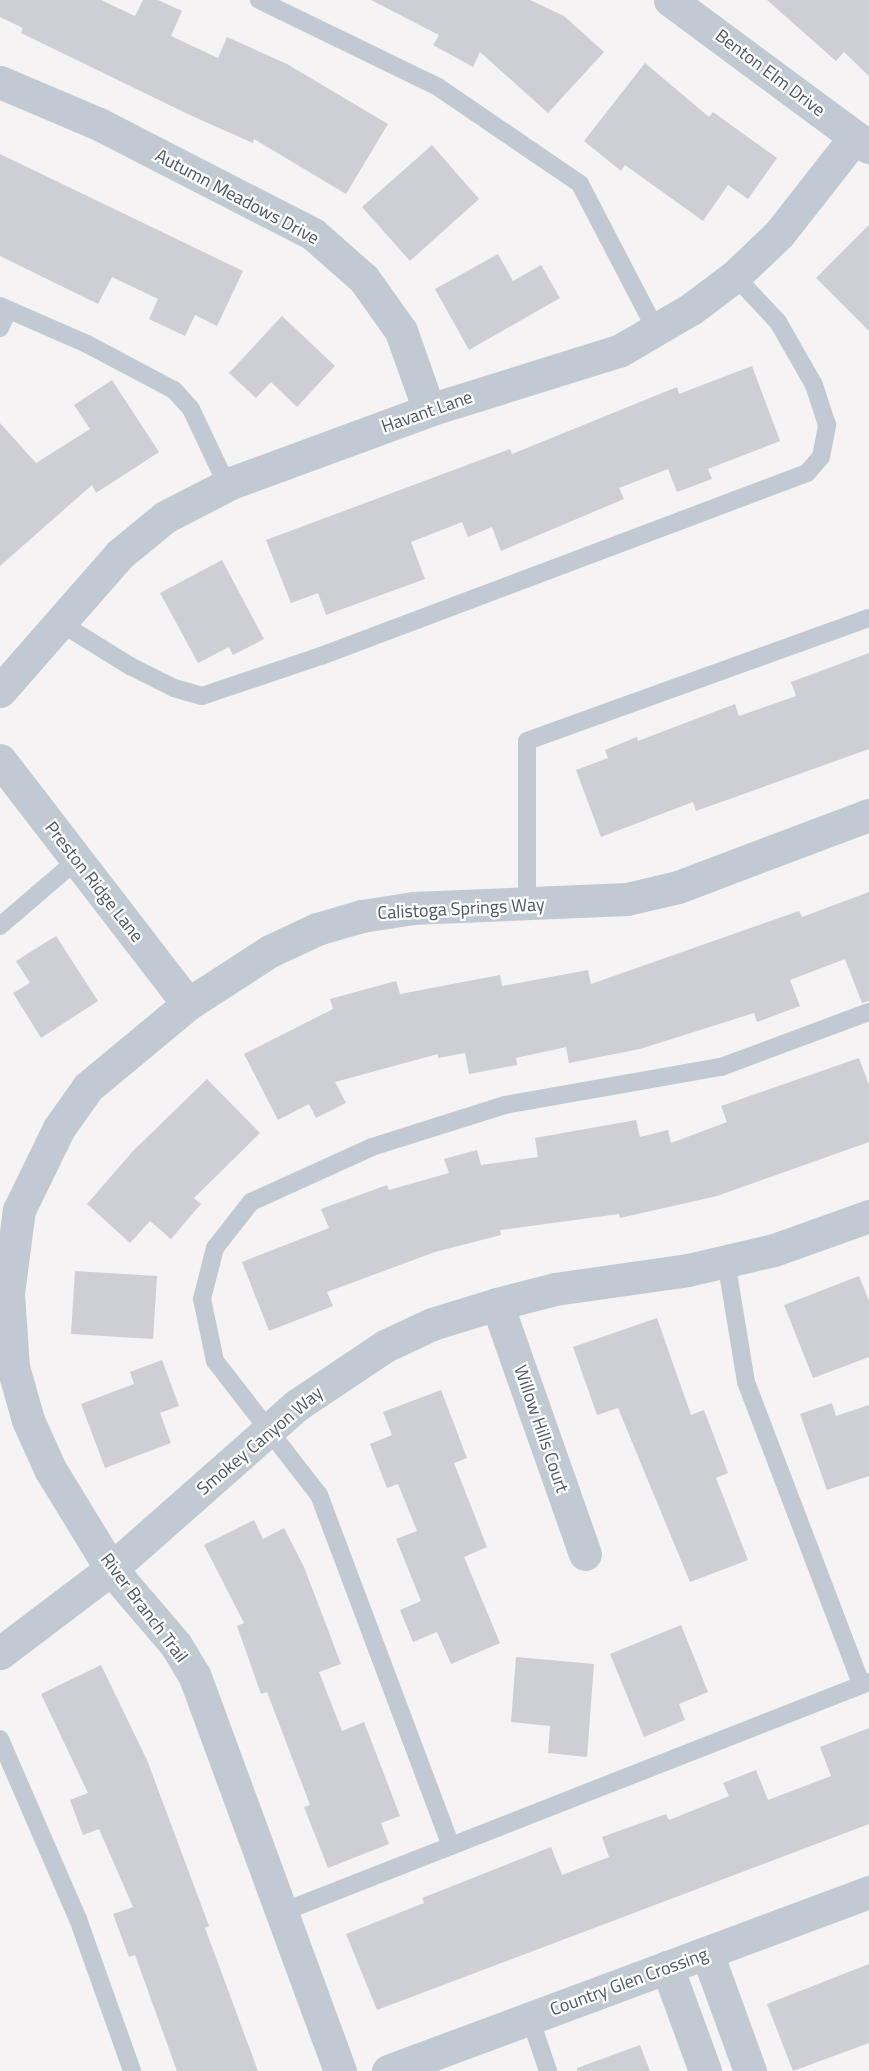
<!DOCTYPE html>
<style>
body{margin:0}
#map{position:relative;width:869px;height:2071px;overflow:hidden;background:#f5f3f3;font-family:"Titillium Web",sans-serif}
div>[style]{position:absolute}
.building>*{inset:0;background:#cdcfd5}
.lane>*{height:18px;margin:-9px;padding:0 9px;transform-origin:9px;border-radius:9px;background:#c1cad2}
.street>*{height:33px;margin:-16.5px;padding:0 16.5px;transform-origin:16.5px;border-radius:16.5px;background:#c1cad2}
span{translate:-50% -50%;white-space:nowrap;text-align:center;line-height:1.15;-webkit-text-stroke:4.5px #fff;paint-order:stroke}
.street-label{font-size:18px;color:#4a5661}
</style>
<div id="map">
<div class="building">
<i style="clip-path:polygon(0 0,101px 0,135px 16px,143px 0,158px 0,182px 11px,171px 36px,218px 58px,227px 37px,287px 64px,388px 124px,346px 194px,254px 139px,253px 143px,192px 116px,21px 33px,23px 28px,0 17px)"></i>
<i style="clip-path:polygon(371px 0,530px 0,564px 16px,604px 52px,548px 113px,480px 52px,473px 67px,433px 45px,439px 35px)"></i>
<i style="clip-path:polygon(767px 0,869px 0,869px 76px,844px 52px,836px 61px)"></i>
<i style="clip-path:polygon(645px 63px,709px 117px,713px 112px,777px 158px,748px 199px,728px 185px,703px 221px,625px 165px,621px 171px,584px 141px)"></i>
<i style="clip-path:polygon(432px 145px,479px 199px,410px 261px,362px 207px)"></i>
<i style="clip-path:polygon(0 154px,243px 271px,217px 326px,195px 315px,185px 336px,149px 319px,158px 299px,112px 277px,98px 304px,0 256px)"></i>
<i style="clip-path:polygon(869px 225px,869px 331px,816px 278px)"></i>
<i style="clip-path:polygon(498px 254px,513px 281px,541px 265px,560px 298px,469px 350px,435px 289px)"></i>
<i style="clip-path:polygon(282px 316px,335px 366px,297px 407px,271px 382px,256px 398px,229px 373px)"></i>
<i style="clip-path:polygon(752px 366px,780px 441px,708px 469px,712px 479px,677px 492px,668px 469px,619px 488px,624px 499px,501px 551px,492px 527px,468px 537px,462px 522px,411px 542px,425px 579px,326px 615px,318px 593px,291px 603px,266px 540px,510px 449px,512px 454px,677px 387px,679px 394px)"></i>
<i style="clip-path:polygon(112px 380px,159px 452px,96px 493px,92px 485px,0 566px,0 423px,36px 463px,90px 429px,74px 405px)"></i>
<i style="clip-path:polygon(222px 560px,264px 639px,233px 655px,229px 647px,198px 663px,160px 593px)"></i>
<i style="clip-path:polygon(869px 653px,869px 749px,696px 811px,693px 802px,601px 837px,576px 770px,608px 758px,605px 750px,637px 737px,638px 741px,735px 704px,739px 716px,796px 696px,791px 682px)"></i>
<i style="clip-path:polygon(869px 892px,869px 1001px,862px 1003px,845px 959px,790px 980px,800px 1006px,757px 1022px,754px 1013px,640px 1049px,569px 1063px,566px 1047px,516px 1058px,517px 1065px,469px 1074px,465px 1053px,438px 1058px,438px 1054px,335px 1082px,346px 1103px,316px 1118px,309px 1104px,278px 1120px,244px 1054px,333px 1009px,330px 999px,396px 981px,400px 994px,500px 975px,502px 986px,588px 970px,591px 984px,799px 911px,802px 917px)"></i>
<i style="clip-path:polygon(56px 936px,98px 1001px,41px 1038px,13px 993px,30px 983px,16px 961px)"></i>
<i style="clip-path:polygon(859px 1058px,869px 1085px,869px 1142px,717px 1196px,620px 1218px,619px 1214px,500px 1230px,501px 1235px,435px 1252px,327px 1292px,333px 1306px,269px 1331px,242px 1262px,329px 1228px,321px 1209px,387px 1185px,389px 1190px,449px 1173px,444px 1159px,477px 1150px,481px 1165px,538px 1157px,535px 1138px,636px 1120px,640px 1137px,668px 1130px,671px 1143px,727px 1122px,721px 1106px)"></i>
<i style="clip-path:polygon(207px 1079px,260px 1133px,194px 1198px,201px 1204px,171px 1239px,150px 1221px,130px 1243px,87px 1204px,133px 1151px)"></i>
<i style="clip-path:polygon(75px 1271px,157px 1276px,153px 1339px,71px 1334px)"></i>
<i style="clip-path:polygon(859px 1276px,869px 1301px,869px 1357px,813px 1378px,784px 1305px)"></i>
<i style="clip-path:polygon(657px 1318px,691px 1415px,704px 1410px,728px 1473px,716px 1478px,748px 1560px,690px 1582px,618px 1408px,597px 1415px,573px 1347px)"></i>
<i style="clip-path:polygon(162px 1360px,179px 1406px,160px 1413px,171px 1443px,105px 1468px,81px 1404px,134px 1384px,130px 1372px)"></i>
<i style="clip-path:polygon(441px 1390px,467px 1458px,454px 1463px,487px 1547px,464px 1557px,500px 1643px,451px 1664px,437px 1632px,413px 1642px,400px 1610px,421px 1601px,396px 1539px,417px 1531px,398px 1484px,387px 1488px,370px 1444px,392px 1435px,383px 1412px)"></i>
<i style="clip-path:polygon(832px 1403px,836px 1416px,869px 1405px,869px 1476px,827px 1490px,800px 1414px)"></i>
<i style="clip-path:polygon(254px 1520px,263px 1539px,284px 1528px,304px 1567px,341px 1664px,319px 1672px,342px 1731px,364px 1722px,400px 1816px,381px 1823px,389px 1844px,328px 1868px,304px 1807px,310px 1805px,267px 1692px,261px 1694px,237px 1626px,244px 1623px,204px 1545px)"></i>
<i style="clip-path:polygon(681px 1625px,708px 1692px,679px 1704px,685px 1720px,644px 1737px,610px 1654px)"></i>
<i style="clip-path:polygon(516px 1657px,594px 1664px,587px 1757px,548px 1753px,550px 1726px,511px 1722px)"></i>
<i style="clip-path:polygon(101px 1665px,147px 1760px,209px 1926px,205px 1928px,258px 2071px,177px 2071px,135px 1955px,129px 1957px,113px 1914px,133px 1907px,99px 1829px,83px 1835px,70px 1800px,88px 1793px,41px 1694px)"></i>
<i style="clip-path:polygon(869px 1728px,869px 1824px,377px 2010px,346px 1934px,424px 1903px,422px 1898px,551px 1847px,562px 1875px,609px 1857px,602px 1837px,666px 1814px,669px 1820px,729px 1796px,723px 1783px,756px 1770px,768px 1800px,831px 1776px,820px 1747px)"></i>
<i style="clip-path:polygon(869px 1964px,869px 2043px,793px 2071px,767px 2004px)"></i>
<i style="clip-path:polygon(640px 2045px,650px 2071px,577px 2071px,577px 2068px)"></i>
</div>
<div class="lane">
<i style="left:259px;top:0;width:199px;rotate:25.9deg"></i>
<i style="left:438px;top:87px;width:172px;rotate:34.3deg"></i>
<i style="left:580px;top:184px;width:165px;rotate:62.5deg"></i>
<i style="left:0;top:306px;width:95px;rotate:23.6deg"></i>
<i style="left:87px;top:344px;width:98px;rotate:27.9deg"></i>
<i style="left:174px;top:390px;width:25px;rotate:48deg"></i>
<i style="left:191px;top:409px;width:84px;rotate:64.7deg"></i>
<i style="left:0;top:328px;width:19px;rotate:-65deg"></i>
<i style="left:59px;top:622px;width:84px;rotate:31.8deg"></i>
<i style="left:130px;top:666px;width:49px;rotate:26.6deg"></i>
<i style="left:174px;top:688px;width:29px;rotate:16deg"></i>
<i style="left:202px;top:696px;width:126px;rotate:-18.6deg"></i>
<i style="left:321px;top:656px;width:519px;rotate:-20.63deg"></i>
<i style="left:807px;top:473px;width:21px;rotate:-49deg"></i>
<i style="left:821px;top:457px;width:33px;rotate:-79deg"></i>
<i style="left:827px;top:425px;width:42px;rotate:-108deg"></i>
<i style="left:814px;top:385px;width:73px;rotate:-119.7deg"></i>
<i style="left:778px;top:322px;width:63px;rotate:-133.1deg"></i>
<i style="left:527px;top:905px;width:164px;rotate:-90deg"></i>
<i style="left:527px;top:741px;width:363px;rotate:-19.8deg"></i>
<i style="left:0;top:926px;width:101px;rotate:-40.6deg"></i>
<i style="left:726px;top:1261px;width:123px;rotate:80.6deg"></i>
<i style="left:746px;top:1382px;width:324px;rotate:69.1deg"></i>
<i style="left:0;top:1739px;width:196px;rotate:66.6deg"></i>
<i style="left:78px;top:1919px;width:161px;rotate:70.4deg"></i>
<i style="left:451px;top:1846px;width:375px;rotate:-110.6deg"></i>
<i style="left:319px;top:1495px;width:170px;rotate:-127.8deg"></i>
<i style="left:215px;top:1361px;width:63px;rotate:-101.8deg"></i>
<i style="left:202px;top:1299px;width:53px;rotate:-75.7deg"></i>
<i style="left:215px;top:1248px;width:58px;rotate:-52deg"></i>
<i style="left:251px;top:1202px;width:133px;rotate:-24.4deg"></i>
<i style="left:372px;top:1147px;width:139px;rotate:-17.5deg"></i>
<i style="left:505px;top:1105px;width:219px;rotate:-10deg"></i>
<i style="left:721px;top:1067px;width:158px;rotate:-20.4deg"></i>
<i style="left:280px;top:1913px;width:633px;rotate:-21.41deg"></i>
<i style="left:530px;top:2018px;width:56px;rotate:71.2deg"></i>
</div>
<div class="street">
<i style="left:670px;top:0;width:247px;rotate:36.5deg"></i>
<i style="left:0;top:82px;width:108px;rotate:23deg"></i>
<i style="left:99px;top:124px;width:241px;rotate:27.2deg"></i>
<i style="left:313px;top:234px;width:68px;rotate:41.4deg"></i>
<i style="left:364px;top:279px;width:64px;rotate:54.6deg"></i>
<i style="left:401px;top:331px;width:84px;rotate:70.5deg"></i>
<i style="left:0;top:691px;width:182px;rotate:-48.8deg"></i>
<i style="left:120px;top:554px;width:58px;rotate:-39.4deg"></i>
<i style="left:165px;top:517px;width:74px;rotate:-27.3deg"></i>
<i style="left:231px;top:483px;width:211px;rotate:-20.2deg"></i>
<i style="left:429px;top:410px;width:199px;rotate:-17.3deg"></i>
<i style="left:619px;top:351px;width:83px;rotate:-30.3deg"></i>
<i style="left:691px;top:309px;width:55px;rotate:-36.9deg"></i>
<i style="left:735px;top:276px;width:61px;rotate:-43.7deg"></i>
<i style="left:779px;top:234px;width:123px;rotate:-51.9deg"></i>
<i style="left:0;top:760px;width:308px;rotate:52.4deg"></i>
<i style="left:497px;top:1304px;width:265px;rotate:70.6deg"></i>
<i style="left:0;top:1653px;width:139px;rotate:-37.1deg"></i>
<i style="left:111px;top:1569px;width:248px;rotate:-41.4deg"></i>
<i style="left:297px;top:1405px;width:106px;rotate:-33.8deg"></i>
<i style="left:385px;top:1346px;width:52px;rotate:-25.1deg"></i>
<i style="left:432px;top:1324px;width:68px;rotate:-17.1deg"></i>
<i style="left:497px;top:1304px;width:60px;rotate:-14.5deg"></i>
<i style="left:555px;top:1289px;width:134px;rotate:-8.1deg"></i>
<i style="left:688px;top:1270px;width:88px;rotate:-13.1deg"></i>
<i style="left:774px;top:1250px;width:101px;rotate:-19.7deg"></i>
<i style="left:707px;top:1953px;width:126px;rotate:70deg"></i>
<i style="left:667px;top:1967px;width:111px;rotate:69.9deg"></i>
<i style="left:340px;top:2071px;width:422px;rotate:-110.2deg"></i>
<i style="left:194px;top:1675px;width:35px;rotate:-121deg"></i>
<i style="left:176px;top:1645px;width:100px;rotate:-130.5deg"></i>
<i style="left:111px;top:1569px;width:117px;rotate:-121.4deg"></i>
<i style="left:50px;top:1469px;width:54px;rotate:-114.2deg"></i>
<i style="left:28px;top:1420px;width:55px;rotate:-105.8deg"></i>
<i style="left:13px;top:1367px;width:74px;rotate:-93.9deg"></i>
<i style="left:8px;top:1293px;width:84px;rotate:-82.5deg"></i>
<i style="left:19px;top:1210px;width:91px;rotate:-64deg"></i>
<i style="left:59px;top:1128px;width:50px;rotate:-54.7deg"></i>
<i style="left:88px;top:1087px;width:130px;rotate:-39.7deg"></i>
<i style="left:188px;top:1004px;width:98px;rotate:-32.9deg"></i>
<i style="left:270px;top:951px;width:52px;rotate:-25.1deg"></i>
<i style="left:317px;top:929px;width:47px;rotate:-16.1deg"></i>
<i style="left:362px;top:916px;width:52px;rotate:-8.9deg"></i>
<i style="left:413px;top:908px;width:214px;rotate:-2.4deg"></i>
<i style="left:627px;top:899px;width:52px;rotate:-13.2deg"></i>
<i style="left:678px;top:887px;width:204px;rotate:-20.7deg"></i>
<i style="left:388px;top:2071px;width:513px;rotate:-20.41deg"></i>
</div>
<div class="street-label">
<span style="left:770px;top:73px;rotate:37deg">Benton Elm Drive</span>
<span style="left:237px;top:197px;rotate:28deg">Autumn Meadows Drive</span>
<span style="left:427px;top:412px;rotate:-19deg">Havant Lane</span>
<span style="left:94px;top:882px;rotate:52deg">Preston Ridge Lane</span>
<span style="left:461px;top:909px;rotate:-3deg">Calistoga Springs Way</span>
<span style="left:541px;top:1429px;rotate:71deg">Willow Hills Court</span>
<span style="left:260px;top:1441px;rotate:-40deg">Smokey Canyon Way</span>
<span style="left:144px;top:1608px;rotate:53deg">River Branch Trail</span>
<span style="left:629px;top:1982px;rotate:-20deg">Country Glen Crossing</span>
</div>
</div>
